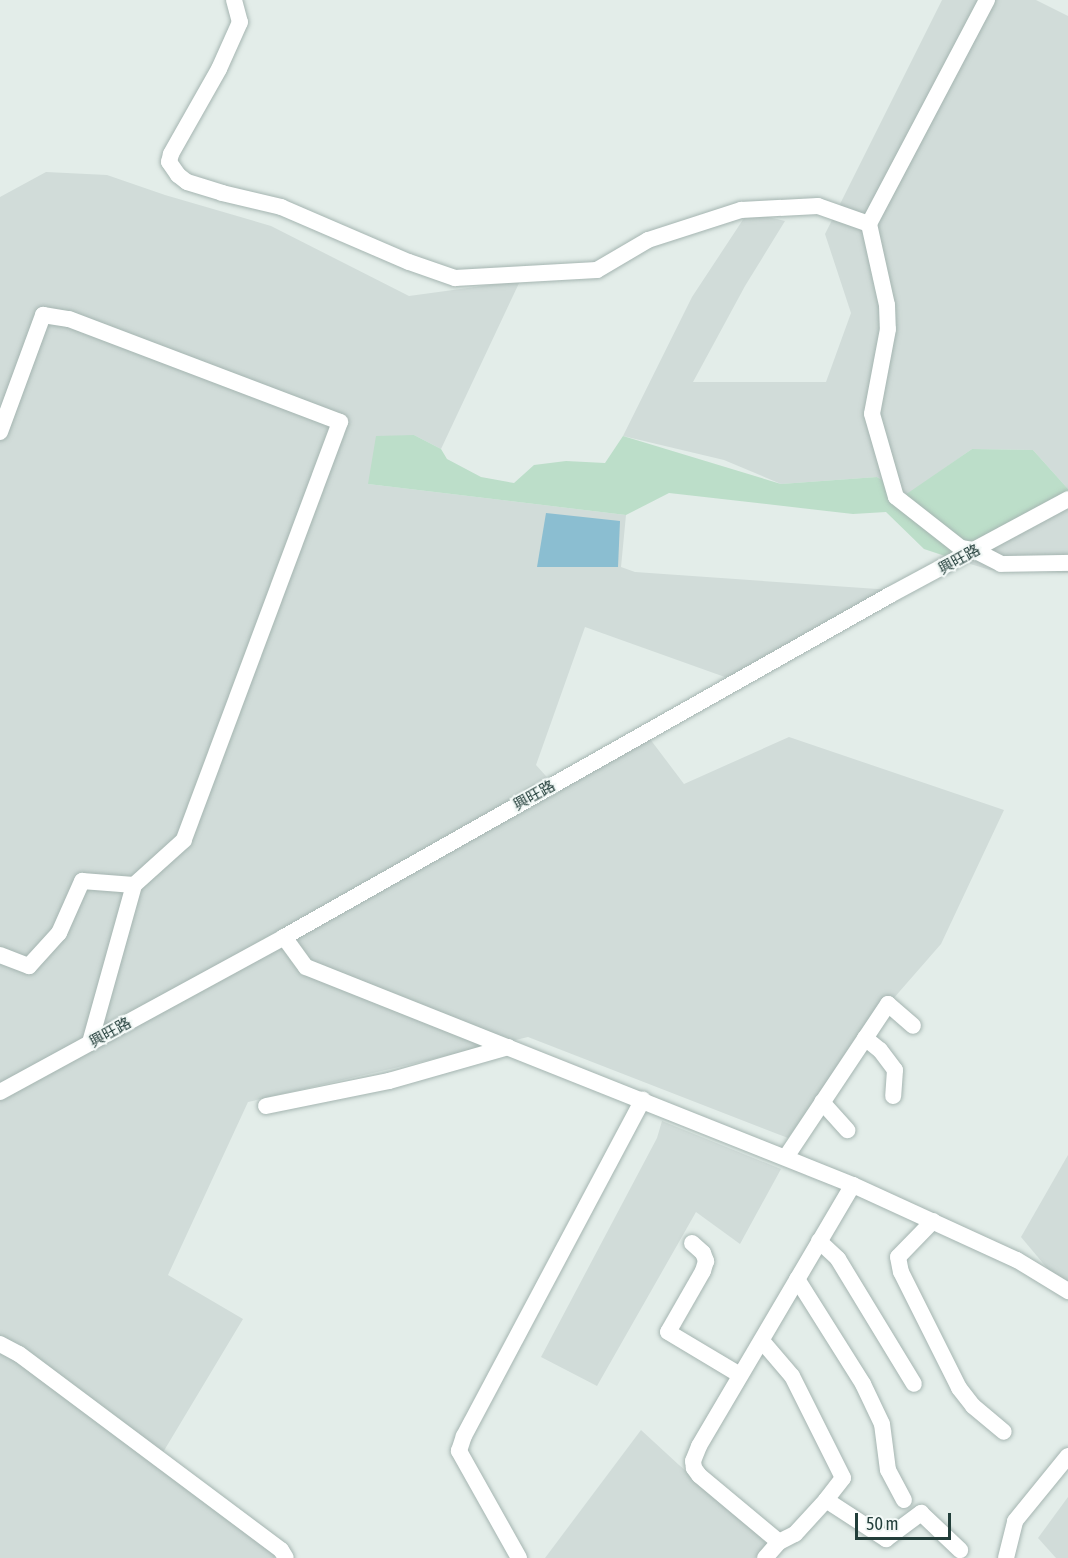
<!DOCTYPE html>
<meta charset="utf-8">
<style>
body{margin:0}
#map{position:relative;width:1068px;height:1558px;overflow:hidden;background:#e3ede9;font-family:"Asap Condensed","Noto Sans TC",sans-serif}
div>[style]{position:absolute}
.built>*{inset:0;background:#d1dcd9}
.green>*{inset:0;background:#bcdec9}
.water>*{inset:0;background:#8bbed1}
.roads{filter:drop-shadow(0 0 2px #a5b5b1) drop-shadow(0 0 2px #a5b5b1)}
.minor>*{height:16px;margin:-8px;padding:0 8px;transform-origin:8px;border-radius:8px;background:#fff}
span{translate:-50% -50%;white-space:nowrap;text-align:center;line-height:1.15;-webkit-text-stroke:4.5px #f3f9f7;paint-order:stroke}
.street-label{font-size:15px;color:#223e3a}
.scale{position:absolute;left:855px;top:1513px;width:96px;height:27px;box-sizing:border-box;border:3px solid #223e3a;border-top:0;padding-left:8px;font-size:18px;line-height:21px;white-space:nowrap;color:#223e3a;-webkit-text-stroke:4px #f3f9f7;paint-order:stroke}
</style>
<div id="map">
<div class="built">
<i style="clip-path:polygon(942px 0,1036px 0,1068px 16px,1068px 489px,1033px 450px,972px 449px,905px 496px,877px 477px,781px 484px,724px 460px,623px 436px,692px 297px,748px 212px,785px 221px,745px 286px,693px 382px,826px 382px,851px 313px,825px 234px)"></i>
<i style="clip-path:polygon(46px 172px,107px 175px,165px 195px,271px 226px,409px 296px,520px 281px,441px 449px,414px 435px,368px 484px,626px 515px,621px 567px,635px 572px,892px 590px,736px 681px,585px 627px,536px 765px,554px 785px,644px 731px,684px 784px,789px 737px,1004px 810px,941px 944px,893px 999px,887px 1000px,788px 1138px,528px 1037px,248px 1102px,168px 1275px,243px 1319px,159px 1459px,276px 1553px,274px 1558px,0 1558px,0 197px)"></i>
<i style="clip-path:polygon(1068px 495px,1068px 573px,990px 570px,951px 558px)"></i>
<i style="clip-path:polygon(662px 1121px,781px 1169px,740px 1244px,696px 1212px,597px 1386px,541px 1357px,657px 1138px)"></i>
<i style="clip-path:polygon(1068px 1155px,1068px 1293px,1021px 1237px)"></i>
<i style="clip-path:polygon(641px 1430px,679px 1465px,748px 1522px,767px 1545px,755px 1558px,545px 1558px)"></i>
<i style="clip-path:polygon(1068px 1497px,1068px 1558px,1056px 1558px,1038px 1538px)"></i>
</div>
<div class="green">
<i style="clip-path:polygon(414px 435px,441px 449px,447px 459px,481px 477px,514px 483px,534px 465px,566px 461px,605px 463px,623px 436px,781px 484px,877px 477px,905px 495px,972px 449px,1033px 450px,1068px 489px,1068px 495px,951px 558px,924px 549px,886px 512px,853px 514px,669px 493px,626px 515px,368px 484px,376px 436px)"></i>
</div>
<div class="water">
<i style="clip-path:polygon(546px 513px,620px 521px,618px 567px,537px 567px)"></i>
</div>
<div class="roads">
<div class="minor">
<i style="left:234px;top:0;width:23px;rotate:75deg"></i>
<i style="left:240px;top:22px;width:51px;rotate:114.1deg"></i>
<i style="left:219px;top:69px;width:98px;rotate:119.5deg"></i>
<i style="left:171px;top:154px;width:8px;rotate:104deg"></i>
<i style="left:169px;top:162px;width:16px;rotate:55deg"></i>
<i style="left:178px;top:175px;width:11px;rotate:38deg"></i>
<i style="left:187px;top:182px;width:37px;rotate:17deg"></i>
<i style="left:222px;top:193px;width:61px;rotate:13.3deg"></i>
<i style="left:281px;top:207px;width:139px;rotate:23.3deg"></i>
<i style="left:409px;top:262px;width:49px;rotate:19.2deg"></i>
<i style="left:455px;top:278px;width:142px;rotate:-3.2deg"></i>
<i style="left:597px;top:270px;width:59px;rotate:-30.5deg"></i>
<i style="left:648px;top:240px;width:98px;rotate:-17.9deg"></i>
<i style="left:741px;top:210px;width:77px;rotate:-3deg"></i>
<i style="left:818px;top:206px;width:54px;rotate:19.4deg"></i>
<i style="left:987px;top:0;width:253px;rotate:117.8deg"></i>
<i style="left:869px;top:224px;width:83px;rotate:77.5deg"></i>
<i style="left:887px;top:305px;width:24px;rotate:88deg"></i>
<i style="left:888px;top:329px;width:86px;rotate:100.7deg"></i>
<i style="left:872px;top:414px;width:86px;rotate:73.9deg"></i>
<i style="left:896px;top:497px;width:83px;rotate:38.1deg"></i>
<i style="left:961px;top:548px;width:13px;rotate:9deg"></i>
<i style="left:974px;top:550px;width:30px;rotate:27deg"></i>
<i style="left:1001px;top:564px;width:67px;rotate:-0.9deg"></i>
<i style="left:0;top:432px;width:125px;rotate:-69.8deg"></i>
<i style="left:43px;top:315px;width:26px;rotate:9deg"></i>
<i style="left:69px;top:319px;width:290px;rotate:20.8deg"></i>
<i style="left:340px;top:422px;width:446px;rotate:110.5deg"></i>
<i style="left:184px;top:840px;width:67px;rotate:138deg"></i>
<i style="left:134px;top:885px;width:164px;rotate:105.6deg"></i>
<i style="left:284px;top:937px;width:37px;rotate:54deg"></i>
<i style="left:306px;top:967px;width:589px;rotate:21.73deg"></i>
<i style="left:853px;top:1185px;width:180px;rotate:24.6deg"></i>
<i style="left:1017px;top:1260px;width:60px;rotate:31.3deg"></i>
<i style="left:0;top:955px;width:31px;rotate:21deg"></i>
<i style="left:29px;top:966px;width:45px;rotate:-47.7deg"></i>
<i style="left:59px;top:933px;width:57px;rotate:-66.1deg"></i>
<i style="left:82px;top:881px;width:52px;rotate:4.4deg"></i>
<i style="left:865px;top:1038px;width:19px;rotate:39deg"></i>
<i style="left:880px;top:1050px;width:25px;rotate:53deg"></i>
<i style="left:895px;top:1070px;width:26px;rotate:94deg"></i>
<i style="left:0;top:1092px;width:324px;rotate:-28.6deg"></i>
<i style="left:284px;top:937px;width:696px;rotate:-29.44deg"></i>
<i style="left:890px;top:595px;width:202px;rotate:-28.3deg"></i>
<i style="left:822px;top:1102px;width:38px;rotate:48deg"></i>
<i style="left:266px;top:1106px;width:126px;rotate:-11.5deg"></i>
<i style="left:389px;top:1081px;width:124px;rotate:-15.9deg"></i>
<i style="left:786px;top:1157px;width:184px;rotate:-56.3deg"></i>
<i style="left:888px;top:1004px;width:33px;rotate:41deg"></i>
<i style="left:933px;top:1221px;width:50px;rotate:134.2deg"></i>
<i style="left:898px;top:1257px;width:15px;rotate:79deg"></i>
<i style="left:901px;top:1272px;width:130px;rotate:63.4deg"></i>
<i style="left:959px;top:1388px;width:23px;rotate:52deg"></i>
<i style="left:973px;top:1406px;width:40px;rotate:40deg"></i>
<i style="left:819px;top:1241px;width:26px;rotate:43deg"></i>
<i style="left:838px;top:1259px;width:146px;rotate:58.7deg"></i>
<i style="left:692px;top:1243px;width:15px;rotate:42deg"></i>
<i style="left:703px;top:1253px;width:9px;rotate:69deg"></i>
<i style="left:706px;top:1261px;width:10px;rotate:107deg"></i>
<i style="left:703px;top:1271px;width:70px;rotate:119.8deg"></i>
<i style="left:668px;top:1332px;width:84px;rotate:30.8deg"></i>
<i style="left:797px;top:1279px;width:124px;rotate:57.8deg"></i>
<i style="left:863px;top:1384px;width:44px;rotate:64.6deg"></i>
<i style="left:882px;top:1424px;width:46px;rotate:82.6deg"></i>
<i style="left:888px;top:1470px;width:34px;rotate:62deg"></i>
<i style="left:762px;top:1341px;width:46px;rotate:49.4deg"></i>
<i style="left:792px;top:1376px;width:114px;rotate:63.4deg"></i>
<i style="left:843px;top:1478px;width:28px;rotate:128deg"></i>
<i style="left:0;top:1344px;width:21px;rotate:28deg"></i>
<i style="left:19px;top:1354px;width:327px;rotate:36.8deg"></i>
<i style="left:281px;top:1550px;width:9px;rotate:58deg"></i>
<i style="left:779px;top:1542px;width:104px;rotate:-140.1deg"></i>
<i style="left:699px;top:1475px;width:9px;rotate:-126deg"></i>
<i style="left:694px;top:1468px;width:7px;rotate:-98deg"></i>
<i style="left:693px;top:1461px;width:16px;rotate:-68deg"></i>
<i style="left:699px;top:1446px;width:303px;rotate:-59.5deg"></i>
<i style="left:519px;top:1558px;width:123px;rotate:-119.3deg"></i>
<i style="left:459px;top:1451px;width:16px;rotate:-72deg"></i>
<i style="left:464px;top:1436px;width:381px;rotate:-62deg"></i>
<i style="left:765px;top:1558px;width:21px;rotate:-49deg"></i>
<i style="left:779px;top:1542px;width:18px;rotate:-27deg"></i>
<i style="left:795px;top:1534px;width:46px;rotate:-47.6deg"></i>
<i style="left:826px;top:1500px;width:72px;rotate:33deg"></i>
<i style="left:886px;top:1539px;width:44px;rotate:-36.6deg"></i>
<i style="left:921px;top:1513px;width:54px;rotate:43.5deg"></i>
<i style="left:1006px;top:1558px;width:38px;rotate:-76deg"></i>
<i style="left:1015px;top:1521px;width:84px;rotate:-50.8deg"></i>
</div>
</div>
<div class="street-label">
<span style="left:959px;top:559px;rotate:-29deg">興旺路</span>
<span style="left:534px;top:795px;rotate:-29deg">興旺路</span>
<span style="left:110px;top:1032px;rotate:-29deg">興旺路</span>
</div>
<div class="scale">50 m</div>
</div>
